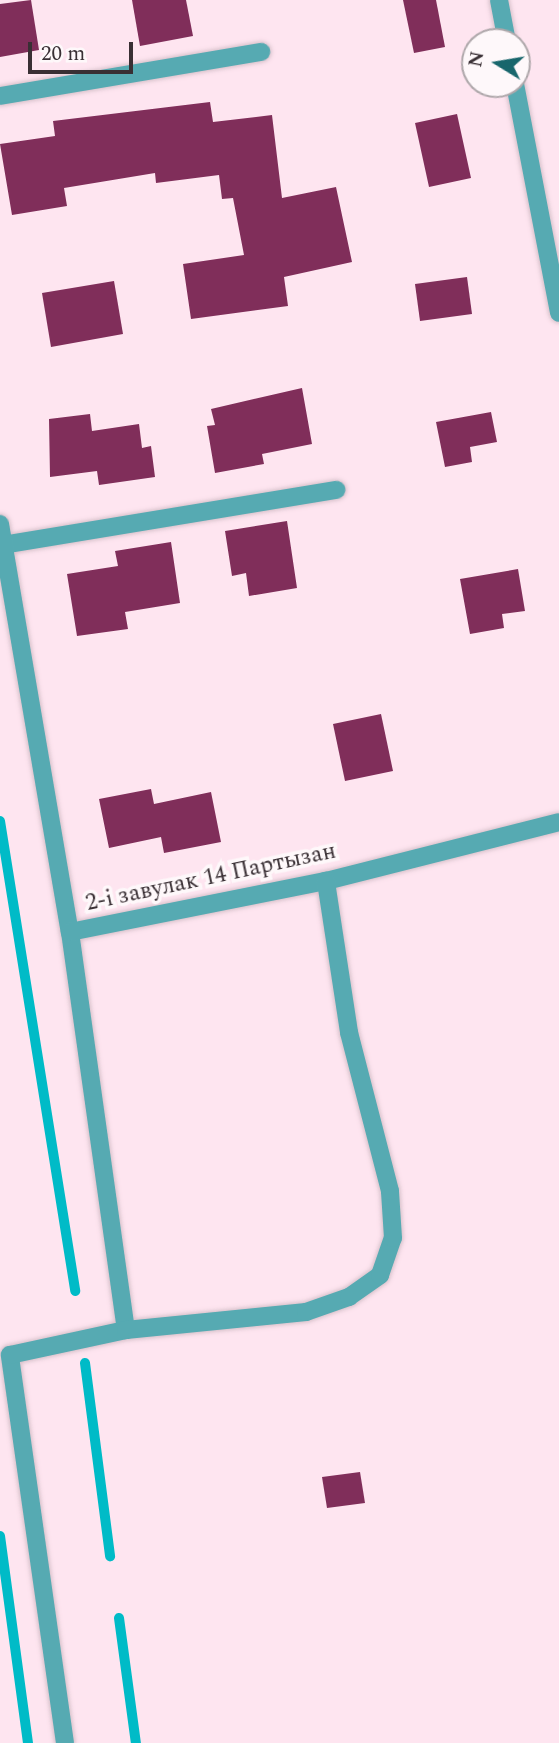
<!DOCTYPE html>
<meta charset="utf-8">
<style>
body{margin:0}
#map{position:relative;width:559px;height:1743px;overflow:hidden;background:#fee5f0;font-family:Spectral,serif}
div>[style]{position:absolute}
.stream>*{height:10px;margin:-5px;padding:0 5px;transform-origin:5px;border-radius:5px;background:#00bbc7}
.building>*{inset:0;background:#802e5a}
.roads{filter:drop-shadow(0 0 2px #d7c1ca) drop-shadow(0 0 2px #d7c1ca)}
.lane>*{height:18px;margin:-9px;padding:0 9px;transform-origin:9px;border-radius:9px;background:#56aab2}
.street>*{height:18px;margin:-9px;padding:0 9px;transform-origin:9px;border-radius:9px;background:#56aab2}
span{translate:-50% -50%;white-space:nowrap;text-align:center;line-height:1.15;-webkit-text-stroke:7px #fef8fa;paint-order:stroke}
.street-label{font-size:23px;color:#392f34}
.north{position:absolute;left:461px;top:28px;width:70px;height:70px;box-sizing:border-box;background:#fef8fa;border:2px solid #afa8ab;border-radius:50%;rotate:281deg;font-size:19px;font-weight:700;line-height:28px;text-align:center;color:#392f34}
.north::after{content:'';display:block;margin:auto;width:24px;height:32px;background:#18666c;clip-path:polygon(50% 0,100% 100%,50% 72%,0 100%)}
.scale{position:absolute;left:28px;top:42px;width:105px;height:32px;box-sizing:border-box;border:4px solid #392f34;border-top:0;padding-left:9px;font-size:21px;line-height:24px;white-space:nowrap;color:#392f34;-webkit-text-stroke:5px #fef8fa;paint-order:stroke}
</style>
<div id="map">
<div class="stream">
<i style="left:0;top:821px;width:476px;rotate:80.9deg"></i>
<i style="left:85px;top:1363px;width:195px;rotate:82.6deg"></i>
<i style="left:0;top:1536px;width:209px;rotate:82.3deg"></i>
<i style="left:119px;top:1618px;width:126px;rotate:82.3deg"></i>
</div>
<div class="building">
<i style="clip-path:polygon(31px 0,39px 50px,0 57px,0 4px)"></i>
<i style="clip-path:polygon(132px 0,186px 0,193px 36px,140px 46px)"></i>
<i style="clip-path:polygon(403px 0,436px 0,445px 47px,414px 53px)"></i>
<i style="clip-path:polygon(210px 102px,213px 122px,272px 115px,282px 198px,336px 187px,352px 262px,284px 277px,288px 306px,191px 319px,183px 264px,244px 255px,233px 198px,222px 199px,219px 175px,156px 183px,155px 173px,64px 188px,67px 206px,12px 215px,0 144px,55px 136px,53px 121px)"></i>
<i style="clip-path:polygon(457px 114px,471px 178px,429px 187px,415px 123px)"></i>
<i style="clip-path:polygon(467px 277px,472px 314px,420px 321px,415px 284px)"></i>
<i style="clip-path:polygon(114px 281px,123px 334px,51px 347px,42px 293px)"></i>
<i style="clip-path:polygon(302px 388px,312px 444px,262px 454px,264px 464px,215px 473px,207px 426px,215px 425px,211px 409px)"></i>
<i style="clip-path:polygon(491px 412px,497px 442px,470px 447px,472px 462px,445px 467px,436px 422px)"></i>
<i style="clip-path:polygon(90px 414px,92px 431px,139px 424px,142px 448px,151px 446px,155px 477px,99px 485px,97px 471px,50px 477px,49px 419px)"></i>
<i style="clip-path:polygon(287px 521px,297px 588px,249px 596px,246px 573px,232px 576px,225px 531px)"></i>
<i style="clip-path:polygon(171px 542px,180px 603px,125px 612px,128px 629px,77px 636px,67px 574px,118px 566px,115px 551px)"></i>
<i style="clip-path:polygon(518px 569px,525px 611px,502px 614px,504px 628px,470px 634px,460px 579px)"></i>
<i style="clip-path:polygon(381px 714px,393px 771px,345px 781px,333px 724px)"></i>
<i style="clip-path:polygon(151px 789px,154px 804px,211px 792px,221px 842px,164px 853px,161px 837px,109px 848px,99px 799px)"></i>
<i style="clip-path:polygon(360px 1472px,365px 1503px,327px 1508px,322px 1477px)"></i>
</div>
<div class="roads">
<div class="lane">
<i style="left:0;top:96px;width:265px;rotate:-9.6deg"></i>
<i style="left:3px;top:545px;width:338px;rotate:-9.4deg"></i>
</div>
<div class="street">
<i style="left:499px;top:0;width:43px;rotate:79.2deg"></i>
<i style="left:515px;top:84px;width:233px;rotate:79.1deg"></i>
<i style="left:0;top:524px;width:414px;rotate:80.3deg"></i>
<i style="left:70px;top:932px;width:402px;rotate:82deg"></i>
<i style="left:70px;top:932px;width:261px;rotate:-11.3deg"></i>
<i style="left:326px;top:881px;width:240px;rotate:-14.2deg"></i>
<i style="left:65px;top:1743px;width:392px;rotate:-98.1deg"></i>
<i style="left:10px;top:1355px;width:119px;rotate:-12.2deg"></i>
<i style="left:126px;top:1330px;width:181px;rotate:-5.7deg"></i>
<i style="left:306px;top:1312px;width:46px;rotate:-19.2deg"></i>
<i style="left:349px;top:1297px;width:38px;rotate:-35deg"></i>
<i style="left:380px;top:1275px;width:39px;rotate:-71deg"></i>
<i style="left:393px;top:1238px;width:47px;rotate:-93.7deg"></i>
<i style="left:390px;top:1191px;width:164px;rotate:-104.5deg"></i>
<i style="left:349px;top:1032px;width:153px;rotate:-98.7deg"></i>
</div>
</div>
<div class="street-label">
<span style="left:211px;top:878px;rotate:-12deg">2-і завулак 14 Партызан</span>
</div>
<div class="north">N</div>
<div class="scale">20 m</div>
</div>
